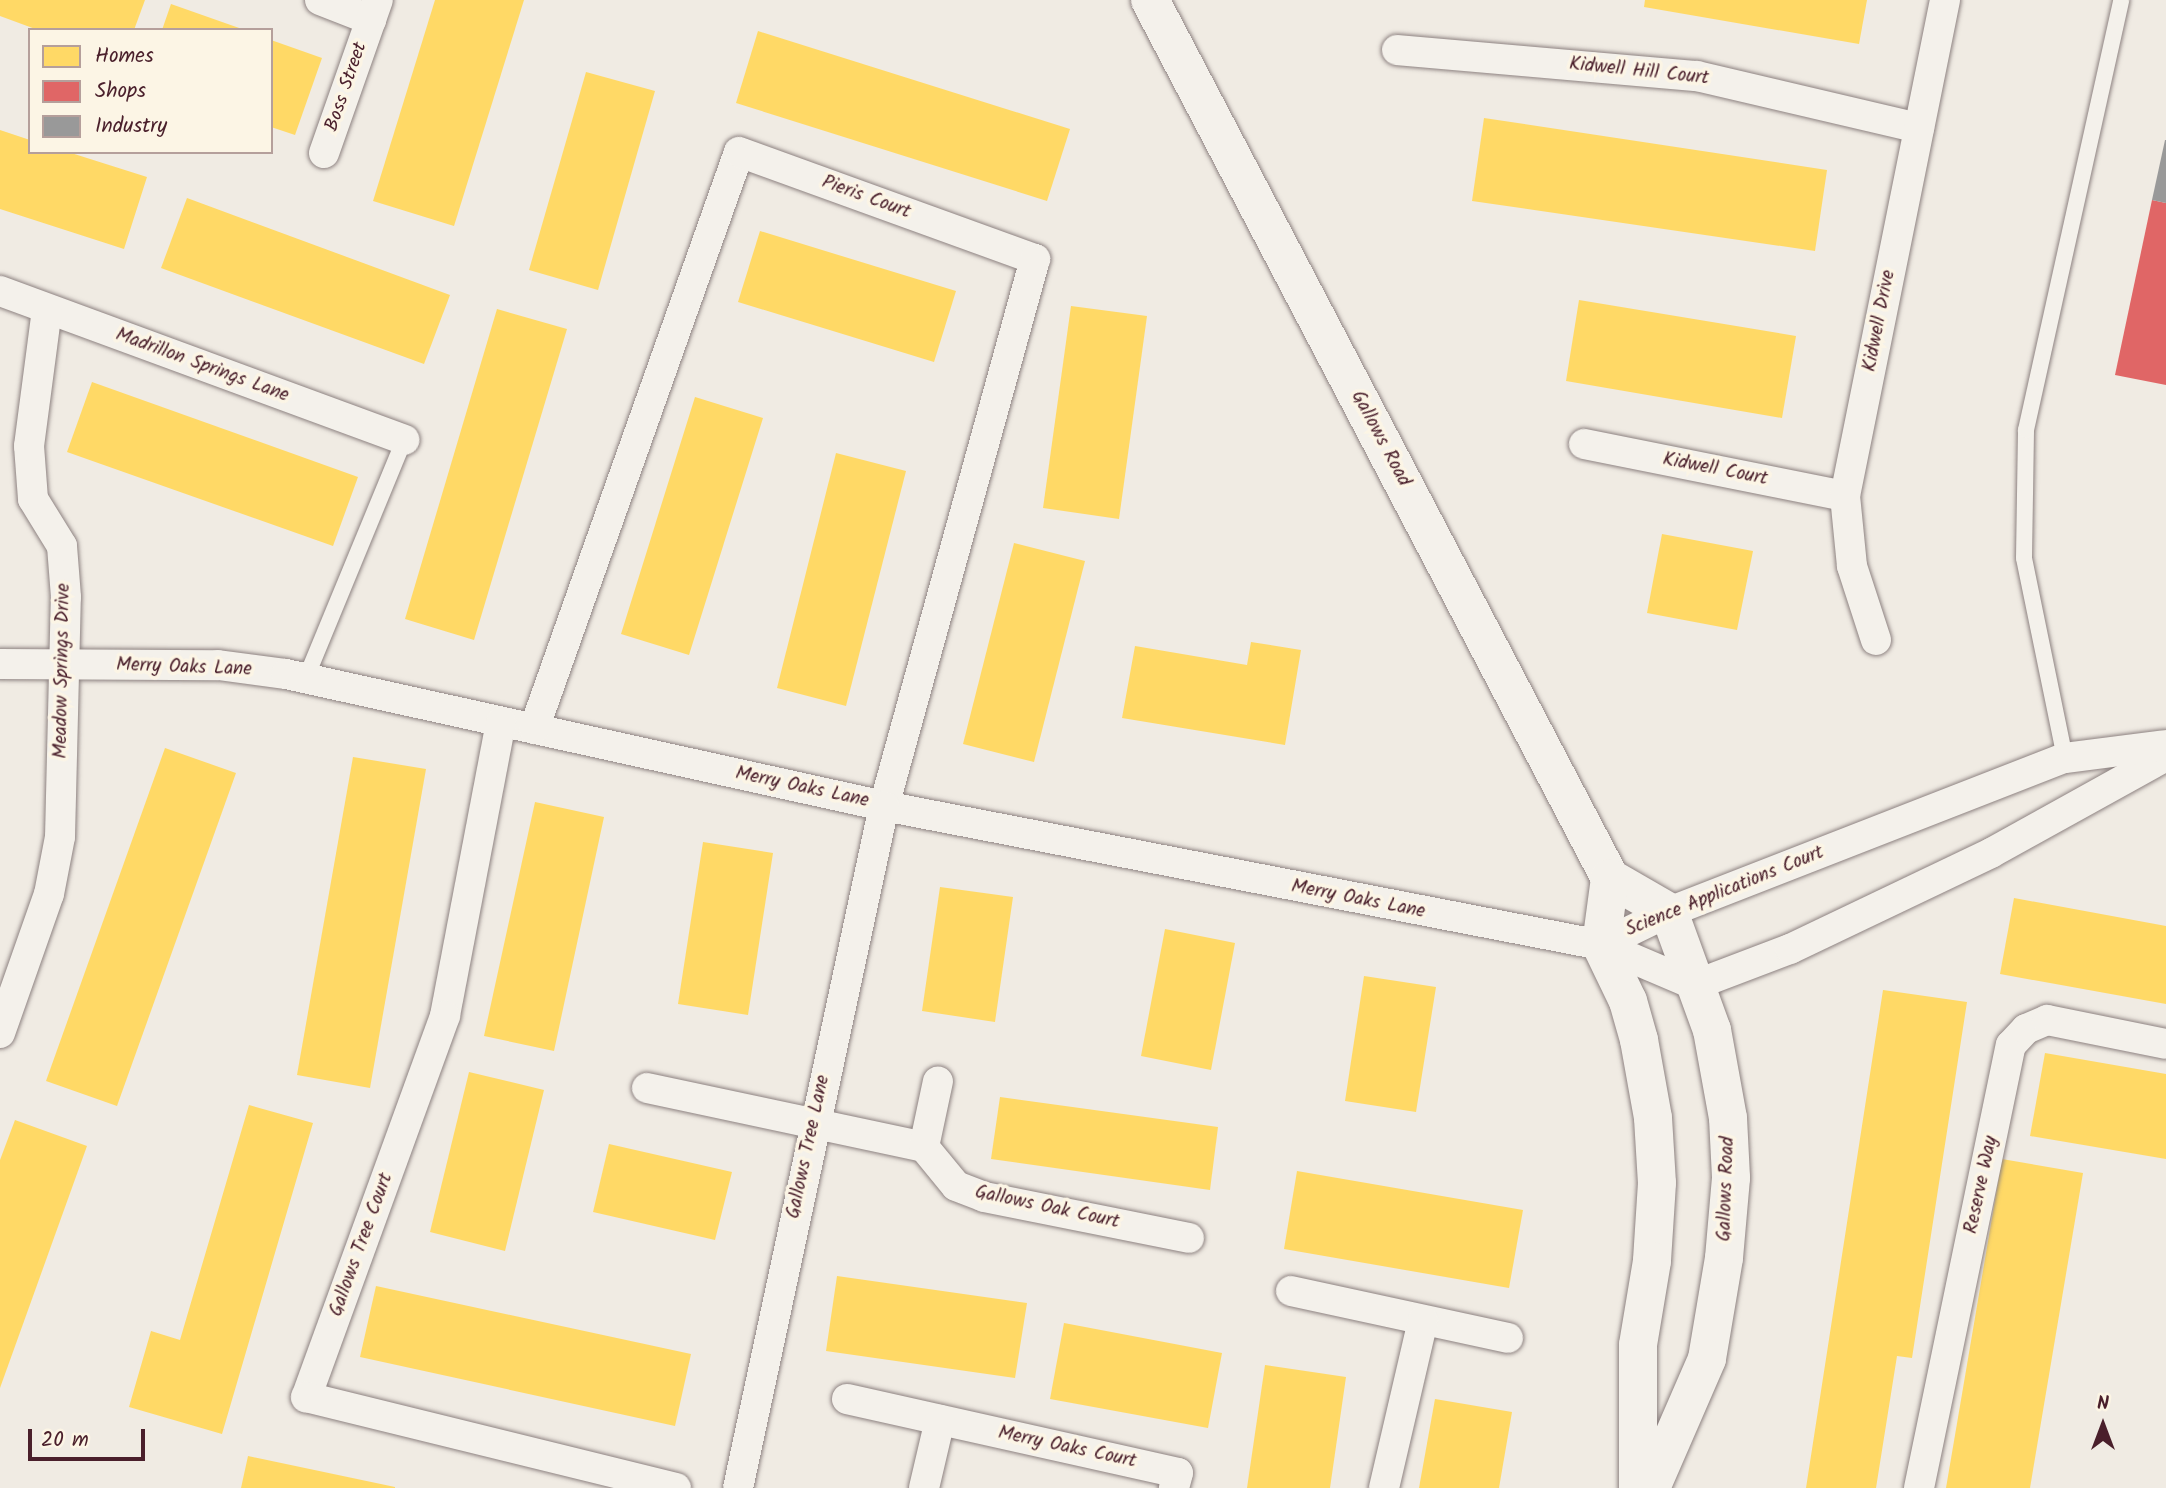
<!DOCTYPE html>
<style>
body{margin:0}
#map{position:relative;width:2166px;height:1488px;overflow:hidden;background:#f0ebe3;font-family:Kalam,sans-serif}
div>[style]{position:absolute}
.homes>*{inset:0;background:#ffd966}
.shops>*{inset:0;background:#e06666}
.industry>*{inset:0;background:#999}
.roads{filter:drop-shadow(0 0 2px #8d8281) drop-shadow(0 0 2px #8d8281)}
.service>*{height:16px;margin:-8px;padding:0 8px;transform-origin:8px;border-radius:8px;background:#f4f1eb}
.minor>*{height:30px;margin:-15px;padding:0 15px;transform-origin:15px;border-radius:15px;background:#f4f1eb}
.primary>*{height:38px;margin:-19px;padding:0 19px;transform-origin:19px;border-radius:19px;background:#f4f1eb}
span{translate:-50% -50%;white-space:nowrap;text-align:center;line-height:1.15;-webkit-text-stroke:7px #fcf5e5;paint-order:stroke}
.street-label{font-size:19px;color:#4a1f2b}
.legend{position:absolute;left:28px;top:28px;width:245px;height:126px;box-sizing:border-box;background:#fcf5e5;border:2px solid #b59f9b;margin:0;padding:9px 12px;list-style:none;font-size:21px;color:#4a1f2b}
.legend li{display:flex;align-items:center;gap:14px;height:35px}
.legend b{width:35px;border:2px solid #b59f9b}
.north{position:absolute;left:2068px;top:1390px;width:70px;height:70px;-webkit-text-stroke:5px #fcf5e5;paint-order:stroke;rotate:0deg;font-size:19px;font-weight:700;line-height:28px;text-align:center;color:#4a1f2b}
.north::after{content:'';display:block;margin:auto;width:24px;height:32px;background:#4a1f2b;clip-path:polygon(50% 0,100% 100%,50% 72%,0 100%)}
.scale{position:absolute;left:28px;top:1429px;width:117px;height:32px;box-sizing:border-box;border:4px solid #4a1f2b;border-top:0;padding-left:9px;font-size:21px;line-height:24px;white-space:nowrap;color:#4a1f2b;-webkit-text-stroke:5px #fcf5e5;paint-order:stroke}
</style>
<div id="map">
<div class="homes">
<i style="clip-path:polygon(0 0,145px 0,134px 30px,38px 30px,0 16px)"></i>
<i style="clip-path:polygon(435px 0,524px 0,454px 226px,373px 201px)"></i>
<i style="clip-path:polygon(1645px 0,1867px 0,1859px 44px,1644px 7px)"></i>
<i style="clip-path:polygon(171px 4px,242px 29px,242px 30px,162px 30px)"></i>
<i style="clip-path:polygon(758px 31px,1070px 129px,1047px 201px,736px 103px)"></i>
<i style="clip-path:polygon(271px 40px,322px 58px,295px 135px,271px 127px)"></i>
<i style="clip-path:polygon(586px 72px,655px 91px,598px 290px,529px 270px)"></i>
<i style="clip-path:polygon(1484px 118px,1827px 170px,1815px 251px,1472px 201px)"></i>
<i style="clip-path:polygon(0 130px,30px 140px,30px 152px,68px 152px,147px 177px,124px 249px,0 209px)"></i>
<i style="clip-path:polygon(187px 198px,450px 295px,424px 364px,161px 268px)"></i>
<i style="clip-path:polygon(760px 231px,956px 291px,934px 362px,738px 302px)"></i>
<i style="clip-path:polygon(1579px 300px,1796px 336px,1782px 418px,1566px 381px)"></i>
<i style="clip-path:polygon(1071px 306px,1147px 316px,1119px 519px,1043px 508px)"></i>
<i style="clip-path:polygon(497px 309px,567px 329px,474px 640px,405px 619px)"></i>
<i style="clip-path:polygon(92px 382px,358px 477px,333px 546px,67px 452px)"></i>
<i style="clip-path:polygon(695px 397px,763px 418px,689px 655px,621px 634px)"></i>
<i style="clip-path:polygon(836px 453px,906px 471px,846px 706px,777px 688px)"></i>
<i style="clip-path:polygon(1662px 534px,1753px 551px,1737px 630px,1647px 613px)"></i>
<i style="clip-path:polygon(1014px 543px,1085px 561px,1034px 762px,963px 744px)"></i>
<i style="clip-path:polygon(1251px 642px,1301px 650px,1285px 745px,1122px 718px,1135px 646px,1247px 665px)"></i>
<i style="clip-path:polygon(165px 748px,236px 773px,117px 1106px,46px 1081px)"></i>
<i style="clip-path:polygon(353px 757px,426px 769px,370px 1088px,297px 1075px)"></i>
<i style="clip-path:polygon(535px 802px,604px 817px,554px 1051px,484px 1036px)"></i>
<i style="clip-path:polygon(703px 842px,773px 853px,748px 1015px,678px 1004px)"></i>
<i style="clip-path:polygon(940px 887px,1013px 897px,995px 1022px,922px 1011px)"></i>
<i style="clip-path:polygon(2014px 898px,2166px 926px,2166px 1004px,2000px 974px)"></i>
<i style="clip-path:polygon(1165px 929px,1235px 943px,1211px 1070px,1141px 1056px)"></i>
<i style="clip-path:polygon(1364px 976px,1436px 987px,1416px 1112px,1345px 1101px)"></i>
<i style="clip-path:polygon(1883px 990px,1967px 1002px,1912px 1358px,1897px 1356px,1876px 1488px,1806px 1488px)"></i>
<i style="clip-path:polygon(2045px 1053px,2166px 1074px,2166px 1159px,2030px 1136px)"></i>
<i style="clip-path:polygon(469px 1072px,544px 1090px,505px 1251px,430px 1232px)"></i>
<i style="clip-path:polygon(1000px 1097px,1218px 1127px,1210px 1190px,991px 1159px)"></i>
<i style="clip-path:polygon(249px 1105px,313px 1123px,222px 1434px,129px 1407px,151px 1331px,180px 1340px)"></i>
<i style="clip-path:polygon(15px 1120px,87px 1146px,0 1388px,0 1160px)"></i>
<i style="clip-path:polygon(609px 1144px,732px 1172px,715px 1240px,593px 1212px)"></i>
<i style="clip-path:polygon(2002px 1159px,2083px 1173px,2030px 1488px,1946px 1488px)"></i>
<i style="clip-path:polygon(1297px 1171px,1523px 1210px,1509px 1288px,1284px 1249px)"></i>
<i style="clip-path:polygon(837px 1276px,1027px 1303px,1015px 1378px,826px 1351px)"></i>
<i style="clip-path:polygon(376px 1286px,691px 1354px,675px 1426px,360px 1357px)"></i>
<i style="clip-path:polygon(1064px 1323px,1222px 1353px,1208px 1428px,1050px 1399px)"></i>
<i style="clip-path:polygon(1265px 1365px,1346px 1377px,1330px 1488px,1247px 1488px)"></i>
<i style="clip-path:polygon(1435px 1399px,1512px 1412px,1499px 1488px,1419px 1488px)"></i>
<i style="clip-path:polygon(248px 1456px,395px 1487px,395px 1488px,241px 1488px)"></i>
</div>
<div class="shops">
<i style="clip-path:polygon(2152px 200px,2166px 203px,2166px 385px,2115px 375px)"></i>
</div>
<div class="industry">
<i style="clip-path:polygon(2165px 140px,2166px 140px,2166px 203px,2152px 200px)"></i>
</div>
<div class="roads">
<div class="service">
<i style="left:306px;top:678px;width:257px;rotate:-67.6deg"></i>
<i style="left:2065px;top:758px;width:204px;rotate:-101.6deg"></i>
<i style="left:2024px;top:558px;width:128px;rotate:-89.1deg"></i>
<i style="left:2026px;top:430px;width:440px;rotate:-77.5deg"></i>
</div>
<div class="minor">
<i style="left:320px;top:0;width:55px;rotate:21.4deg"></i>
<i style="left:1397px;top:50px;width:301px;rotate:5deg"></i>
<i style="left:1697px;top:76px;width:228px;rotate:13.2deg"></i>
<i style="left:324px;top:153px;width:162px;rotate:-70.6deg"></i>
<i style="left:0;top:291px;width:431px;rotate:20.2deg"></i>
<i style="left:1584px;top:444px;width:266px;rotate:11.3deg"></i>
<i style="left:1876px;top:640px;width:78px;rotate:-108deg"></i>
<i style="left:1852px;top:566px;width:70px;rotate:-95.7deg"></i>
<i style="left:1845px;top:496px;width:506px;rotate:-78.6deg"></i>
<i style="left:0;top:664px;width:218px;rotate:0.3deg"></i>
<i style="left:218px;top:665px;width:69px;rotate:7.5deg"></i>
<i style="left:286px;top:674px;width:612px;rotate:12.45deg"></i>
<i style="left:884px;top:806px;width:730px;rotate:10.97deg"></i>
<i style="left:1601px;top:945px;width:102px;rotate:23.1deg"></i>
<i style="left:1695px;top:985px;width:102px;rotate:-20.8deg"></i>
<i style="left:1790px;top:949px;width:223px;rotate:-25.5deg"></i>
<i style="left:1991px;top:853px;width:200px;rotate:-29deg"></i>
<i style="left:501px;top:722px;width:299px;rotate:100.8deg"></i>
<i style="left:445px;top:1016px;width:406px;rotate:110deg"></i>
<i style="left:306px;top:1397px;width:381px;rotate:13.8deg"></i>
<i style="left:534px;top:729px;width:612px;rotate:-70.44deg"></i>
<i style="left:739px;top:152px;width:315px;rotate:19.9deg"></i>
<i style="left:1035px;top:259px;width:567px;rotate:105.43deg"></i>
<i style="left:884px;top:806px;width:697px;rotate:102.08deg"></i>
<i style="left:1601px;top:945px;width:76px;rotate:-25.9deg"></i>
<i style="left:1669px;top:912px;width:425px;rotate:-21.3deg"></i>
<i style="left:2065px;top:758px;width:102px;rotate:-7.3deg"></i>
<i style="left:0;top:1033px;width:147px;rotate:-70.6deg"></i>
<i style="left:49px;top:894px;width:58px;rotate:-79.1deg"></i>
<i style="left:60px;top:837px;width:240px;rotate:-88.6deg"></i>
<i style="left:66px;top:597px;width:51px;rotate:-94.5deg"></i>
<i style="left:62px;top:546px;width:55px;rotate:-121.7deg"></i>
<i style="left:33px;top:499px;width:53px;rotate:-94.3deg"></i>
<i style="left:29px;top:446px;width:138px;rotate:-82.5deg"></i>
<i style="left:647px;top:1088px;width:283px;rotate:12deg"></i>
<i style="left:924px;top:1147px;width:50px;rotate:50.6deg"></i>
<i style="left:956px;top:1186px;width:30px;rotate:21deg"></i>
<i style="left:984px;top:1197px;width:209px;rotate:11.3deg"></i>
<i style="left:924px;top:1147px;width:67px;rotate:-78deg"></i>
<i style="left:1291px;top:1291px;width:222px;rotate:12.2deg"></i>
<i style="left:847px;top:1399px;width:339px;rotate:12.6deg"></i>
<i style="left:1178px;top:1473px;width:16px;rotate:105deg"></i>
<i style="left:924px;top:1488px;width:70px;rotate:-76.8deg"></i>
<i style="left:1384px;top:1488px;width:172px;rotate:-76.9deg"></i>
<i style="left:1919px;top:1488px;width:452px;rotate:-78.3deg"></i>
<i style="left:2011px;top:1045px;width:22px;rotate:-47deg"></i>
<i style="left:2026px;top:1029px;width:23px;rotate:-23deg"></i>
<i style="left:2047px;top:1020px;width:121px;rotate:11.4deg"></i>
</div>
<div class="primary">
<i style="left:1150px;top:0;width:991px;rotate:62.35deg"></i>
<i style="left:1610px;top:878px;width:68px;rotate:30deg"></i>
<i style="left:1669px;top:912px;width:126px;rotate:70deg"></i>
<i style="left:1712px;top:1030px;width:89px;rotate:79.7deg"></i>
<i style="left:1728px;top:1118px;width:60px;rotate:87.1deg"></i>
<i style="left:1731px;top:1178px;width:80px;rotate:95deg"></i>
<i style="left:1724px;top:1258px;width:102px;rotate:99.6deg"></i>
<i style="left:1707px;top:1359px;width:141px;rotate:113.5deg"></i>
<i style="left:1610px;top:878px;width:68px;rotate:97.7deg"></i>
<i style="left:1601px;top:945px;width:62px;rotate:64.3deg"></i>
<i style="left:1628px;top:1001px;width:41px;rotate:74.2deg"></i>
<i style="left:1639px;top:1040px;width:79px;rotate:79.8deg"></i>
<i style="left:1653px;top:1118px;width:65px;rotate:86.5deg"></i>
<i style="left:1657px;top:1183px;width:78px;rotate:93.7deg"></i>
<i style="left:1652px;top:1261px;width:85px;rotate:99.5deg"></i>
<i style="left:1638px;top:1345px;width:143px;rotate:90deg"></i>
</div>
</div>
<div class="street-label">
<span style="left:1639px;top:72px;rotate:6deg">Kidwell Hill Court</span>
<span style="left:347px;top:87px;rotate:-71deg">Boss Street</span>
<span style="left:866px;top:198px;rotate:20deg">Pieris Court</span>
<span style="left:1880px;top:321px;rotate:-79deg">Kidwell Drive</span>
<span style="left:202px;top:366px;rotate:20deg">Madrillon Springs Lane</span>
<span style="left:1380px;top:439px;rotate:62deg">Gallows Road</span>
<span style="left:1715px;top:470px;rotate:11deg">Kidwell Court</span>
<span style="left:184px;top:668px;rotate:2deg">Merry Oaks Lane</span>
<span style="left:63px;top:671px;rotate:-89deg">Meadow Springs Drive</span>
<span style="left:802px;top:788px;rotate:12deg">Merry Oaks Lane</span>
<span style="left:1725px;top:892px;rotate:-22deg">Science Applications Court</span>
<span style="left:1358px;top:900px;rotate:11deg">Merry Oaks Lane</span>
<span style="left:809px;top:1147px;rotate:-78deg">Gallows Tree Lane</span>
<span style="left:1982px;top:1185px;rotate:-78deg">Reserve Way</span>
<span style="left:1727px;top:1189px;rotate:-88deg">Gallows Road</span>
<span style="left:1047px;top:1208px;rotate:12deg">Gallows Oak Court</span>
<span style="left:362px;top:1245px;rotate:-70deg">Gallows Tree Court</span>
<span style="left:1067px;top:1448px;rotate:12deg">Merry Oaks Court</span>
</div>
<ul class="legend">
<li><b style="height:19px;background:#ffd966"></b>Homes</li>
<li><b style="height:19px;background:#e06666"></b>Shops</li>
<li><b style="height:19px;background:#999"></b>Industry</li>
</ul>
<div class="north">N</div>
<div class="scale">20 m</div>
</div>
